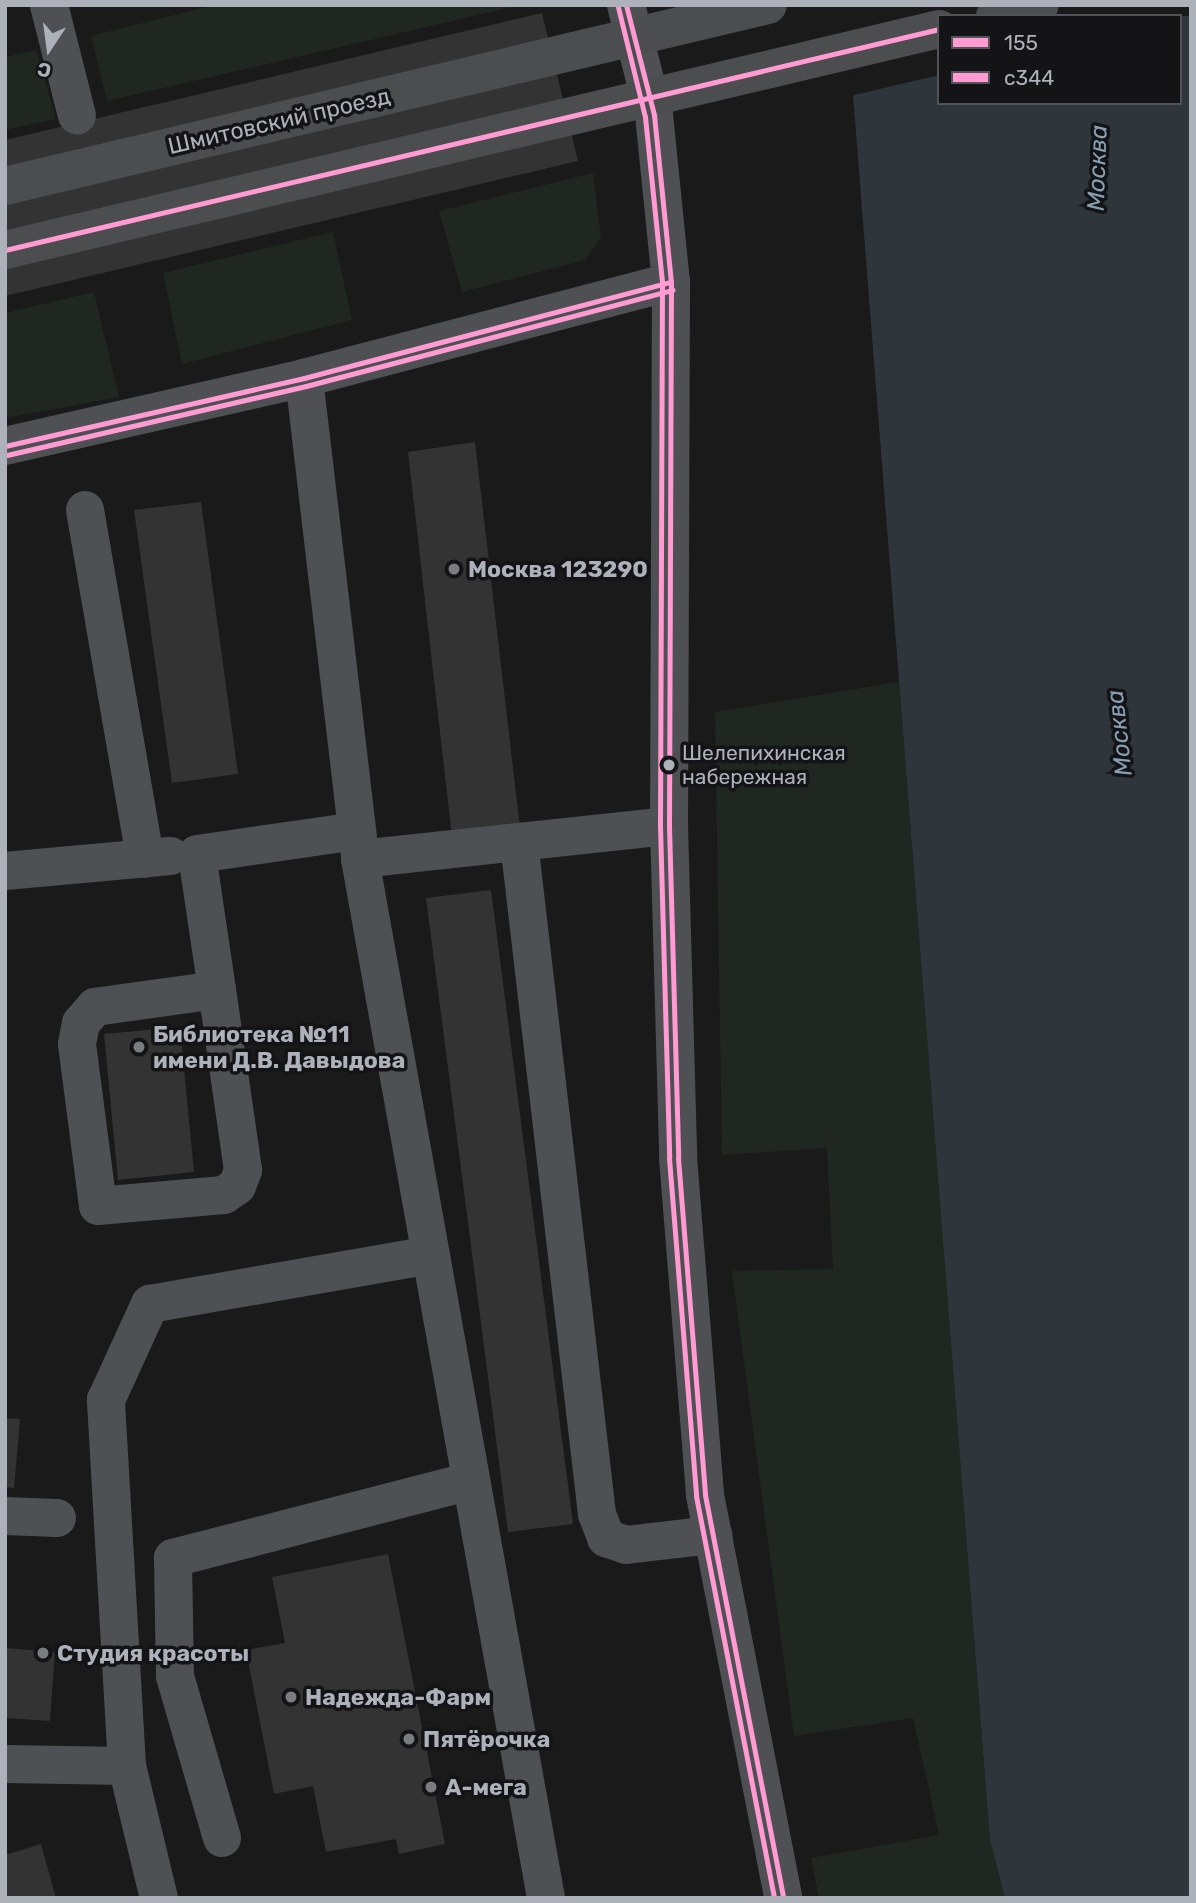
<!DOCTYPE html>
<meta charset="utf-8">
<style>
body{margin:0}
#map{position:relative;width:1196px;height:1903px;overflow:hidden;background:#1a1a1a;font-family:Rubik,sans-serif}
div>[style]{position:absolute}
.green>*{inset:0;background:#202721}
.water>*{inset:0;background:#2e363c}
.pier>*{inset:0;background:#1a1a1a}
.building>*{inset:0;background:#333334}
.minor>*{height:38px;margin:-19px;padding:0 19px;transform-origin:19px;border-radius:19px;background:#4f5053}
.major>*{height:38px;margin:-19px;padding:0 19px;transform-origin:19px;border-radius:19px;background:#4c4d4f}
.bus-1>*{height:5px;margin:-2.5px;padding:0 2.5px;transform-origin:2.5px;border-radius:2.5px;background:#ff9ad2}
.bus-2>*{height:5px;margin:-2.5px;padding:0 2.5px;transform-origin:2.5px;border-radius:2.5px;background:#ff9ad2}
.dots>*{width:19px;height:19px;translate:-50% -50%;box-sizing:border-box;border:4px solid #141416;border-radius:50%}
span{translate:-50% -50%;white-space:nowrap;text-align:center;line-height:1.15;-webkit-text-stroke:7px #141416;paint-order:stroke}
.bus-label{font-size:21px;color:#adb1ba}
.left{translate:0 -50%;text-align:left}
.street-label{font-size:23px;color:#adb1ba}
.poi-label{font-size:23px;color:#adb1ba;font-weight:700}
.water-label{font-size:24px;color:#869fb2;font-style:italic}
.frame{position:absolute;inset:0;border:7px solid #adb1ba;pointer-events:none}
.legend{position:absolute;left:937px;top:14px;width:245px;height:91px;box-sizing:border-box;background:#141416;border:2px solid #515358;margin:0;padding:9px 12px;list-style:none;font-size:21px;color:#adb1ba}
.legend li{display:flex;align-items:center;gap:14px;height:35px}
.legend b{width:35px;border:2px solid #515358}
.north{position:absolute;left:14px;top:14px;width:70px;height:70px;-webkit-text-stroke:5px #141416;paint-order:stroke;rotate:193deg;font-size:19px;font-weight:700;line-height:28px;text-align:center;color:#adb1ba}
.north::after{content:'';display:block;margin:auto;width:24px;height:32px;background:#adb1ba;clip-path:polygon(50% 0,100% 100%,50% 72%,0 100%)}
</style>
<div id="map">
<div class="green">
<i style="clip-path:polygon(214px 5px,521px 5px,107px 101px,91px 36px)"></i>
<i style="clip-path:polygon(36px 50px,56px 119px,5px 130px,5px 57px)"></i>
<i style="clip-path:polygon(593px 173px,601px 238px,585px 260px,462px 292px,439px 211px)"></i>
<i style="clip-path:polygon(333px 232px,352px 320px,182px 364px,163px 273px)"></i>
<i style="clip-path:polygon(94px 292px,119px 397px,5px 418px,5px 313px)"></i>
<i style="clip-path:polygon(899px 682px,990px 1840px,1005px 1898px,819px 1898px,811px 1858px,939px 1835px,913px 1718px,794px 1736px,732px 1271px,833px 1269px,827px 1148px,722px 1155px,715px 712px)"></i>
</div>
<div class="water">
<i style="clip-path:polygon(evenodd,846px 5px,1191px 5px,1191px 1898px,1005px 1898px,990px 1840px,846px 5px,939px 16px,1180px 16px,1180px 103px,939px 103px,939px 16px)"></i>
</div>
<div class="pier">
<i style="clip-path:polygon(843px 5px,1191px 5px,1191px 16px,939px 16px,939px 75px,850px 96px)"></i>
</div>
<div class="building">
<i style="clip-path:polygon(542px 13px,578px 161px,5px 296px,5px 140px)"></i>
<i style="clip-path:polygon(475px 442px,520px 828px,452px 837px,408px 452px)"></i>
<i style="clip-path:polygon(201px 502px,238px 774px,172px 783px,134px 510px)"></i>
<i style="clip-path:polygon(491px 890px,573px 1524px,508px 1532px,426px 898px)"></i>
<i style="clip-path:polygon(180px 1027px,194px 1172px,118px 1180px,104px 1034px)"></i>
<i style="clip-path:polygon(5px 1418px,20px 1419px,14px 1488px,5px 1487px)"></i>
<i style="clip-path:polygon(388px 1554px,445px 1844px,399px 1854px,396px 1839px,326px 1852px,313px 1786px,274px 1794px,246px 1650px,285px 1643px,272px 1577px)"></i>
<i style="clip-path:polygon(5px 1648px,55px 1652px,50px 1721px,5px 1718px)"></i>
<i style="clip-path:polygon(41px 1844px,56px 1898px,5px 1898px,5px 1855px)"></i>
</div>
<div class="minor">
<i style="left:49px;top:5px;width:114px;rotate:75.8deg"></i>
<i style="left:626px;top:5px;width:114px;rotate:75.7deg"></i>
<i style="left:654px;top:115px;width:168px;rotate:84.2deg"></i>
<i style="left:671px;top:282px;width:544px;rotate:90.21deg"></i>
<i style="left:669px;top:826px;width:332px;rotate:88.4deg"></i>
<i style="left:678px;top:1158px;width:338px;rotate:85.4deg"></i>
<i style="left:705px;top:1495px;width:410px;rotate:79deg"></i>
<i style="left:304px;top:378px;width:482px;rotate:83.3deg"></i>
<i style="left:5px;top:446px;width:307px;rotate:-12.8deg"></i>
<i style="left:304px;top:378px;width:379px;rotate:-14.7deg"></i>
<i style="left:85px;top:510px;width:354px;rotate:80.2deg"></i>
<i style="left:519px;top:842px;width:677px;rotate:83.38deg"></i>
<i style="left:597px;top:1514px;width:26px;rotate:69deg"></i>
<i style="left:606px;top:1538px;width:21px;rotate:19deg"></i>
<i style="left:626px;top:1545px;width:88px;rotate:-6.6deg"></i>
<i style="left:5px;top:871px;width:166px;rotate:-5.2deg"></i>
<i style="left:217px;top:990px;width:123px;rotate:172.1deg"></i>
<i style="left:95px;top:1007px;width:21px;rotate:131deg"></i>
<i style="left:81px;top:1023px;width:21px;rotate:101deg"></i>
<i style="left:77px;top:1044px;width:163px;rotate:82.6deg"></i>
<i style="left:98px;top:1206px;width:126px;rotate:-5deg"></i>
<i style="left:224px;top:1195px;width:16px;rotate:-35deg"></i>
<i style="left:237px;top:1186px;width:17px;rotate:-69deg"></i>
<i style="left:243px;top:1170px;width:182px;rotate:-98.2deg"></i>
<i style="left:217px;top:990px;width:137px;rotate:-98.4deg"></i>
<i style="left:197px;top:854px;width:161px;rotate:-8.2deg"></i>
<i style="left:5px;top:1516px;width:52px;rotate:2.2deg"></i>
<i style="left:5px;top:1764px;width:122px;rotate:0.9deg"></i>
<i style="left:127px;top:1766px;width:136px;rotate:76.4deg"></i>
<i style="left:127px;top:1766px;width:367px;rotate:-93.3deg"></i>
<i style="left:106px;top:1400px;width:106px;rotate:-65.4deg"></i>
<i style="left:150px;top:1304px;width:285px;rotate:-9.9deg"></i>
<i style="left:222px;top:1838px;width:169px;rotate:-106.2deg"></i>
<i style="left:175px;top:1676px;width:118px;rotate:-91deg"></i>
<i style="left:173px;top:1558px;width:308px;rotate:-14.5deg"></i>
<i style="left:546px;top:1898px;width:1056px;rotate:-100.15deg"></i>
<i style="left:360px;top:859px;width:311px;rotate:-6.1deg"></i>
</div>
<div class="major">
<i style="left:995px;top:16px;width:46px;rotate:-13.7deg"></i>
<i style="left:5px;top:186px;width:784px;rotate:-13.35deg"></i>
<i style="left:5px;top:250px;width:960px;rotate:-13.31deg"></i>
</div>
<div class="bus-1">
<i style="left:626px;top:5px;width:114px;rotate:75.7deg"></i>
<i style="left:654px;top:115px;width:168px;rotate:84.2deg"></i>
<i style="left:671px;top:282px;width:544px;rotate:90.21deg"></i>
<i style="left:669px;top:826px;width:332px;rotate:88.4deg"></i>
<i style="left:678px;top:1158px;width:338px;rotate:85.4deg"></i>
<i style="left:705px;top:1495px;width:410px;rotate:79deg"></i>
<i style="left:5px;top:250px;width:960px;rotate:-13.31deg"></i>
<i style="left:5px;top:446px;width:307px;rotate:-12.8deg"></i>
<i style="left:304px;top:378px;width:379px;rotate:-14.7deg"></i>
</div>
<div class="bus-2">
<i style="left:618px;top:7px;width:113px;rotate:76.2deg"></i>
<i style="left:645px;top:117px;width:166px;rotate:84.1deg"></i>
<i style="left:662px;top:282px;width:544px;rotate:90.21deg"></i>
<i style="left:660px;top:826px;width:332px;rotate:88.4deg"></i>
<i style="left:669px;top:1158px;width:339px;rotate:85.4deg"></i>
<i style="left:696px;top:1496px;width:409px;rotate:79deg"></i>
<i style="left:7px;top:455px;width:307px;rotate:-13deg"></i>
<i style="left:306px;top:386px;width:379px;rotate:-14.7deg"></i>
</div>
<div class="dots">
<i style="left:454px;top:569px;background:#7a7c82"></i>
<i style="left:669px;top:765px;background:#adb1ba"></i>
<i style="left:139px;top:1047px;background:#7a7c82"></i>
<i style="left:43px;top:1653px;background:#7a7c82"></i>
<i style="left:291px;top:1697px;background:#7a7c82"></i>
<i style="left:409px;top:1739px;background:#7a7c82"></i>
<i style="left:431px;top:1787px;background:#7a7c82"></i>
</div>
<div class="bus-label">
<span class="left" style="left:682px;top:765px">Шелепихинская<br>набережная</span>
</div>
<div class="street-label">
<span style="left:279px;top:121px;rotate:-13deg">Шмитовский проезд</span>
</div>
<div class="poi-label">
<span class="left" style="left:468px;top:569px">Москва 123290</span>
<span class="left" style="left:153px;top:1047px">Библиотека №11<br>имени Д.В. Давыдова</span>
<span class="left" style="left:57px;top:1653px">Студия красоты</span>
<span class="left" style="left:305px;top:1697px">Надежда-Фарм</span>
<span class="left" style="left:423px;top:1739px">Пятёрочка</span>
<span class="left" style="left:445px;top:1787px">А-мега</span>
</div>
<div class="water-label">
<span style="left:1098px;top:168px;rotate:-88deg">Москва</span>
<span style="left:1120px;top:733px;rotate:-96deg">Москва</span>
</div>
<div class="frame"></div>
<ul class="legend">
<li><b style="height:9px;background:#ff9ad2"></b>155</li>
<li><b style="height:9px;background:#ff9ad2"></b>с344</li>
</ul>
<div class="north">С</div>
</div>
